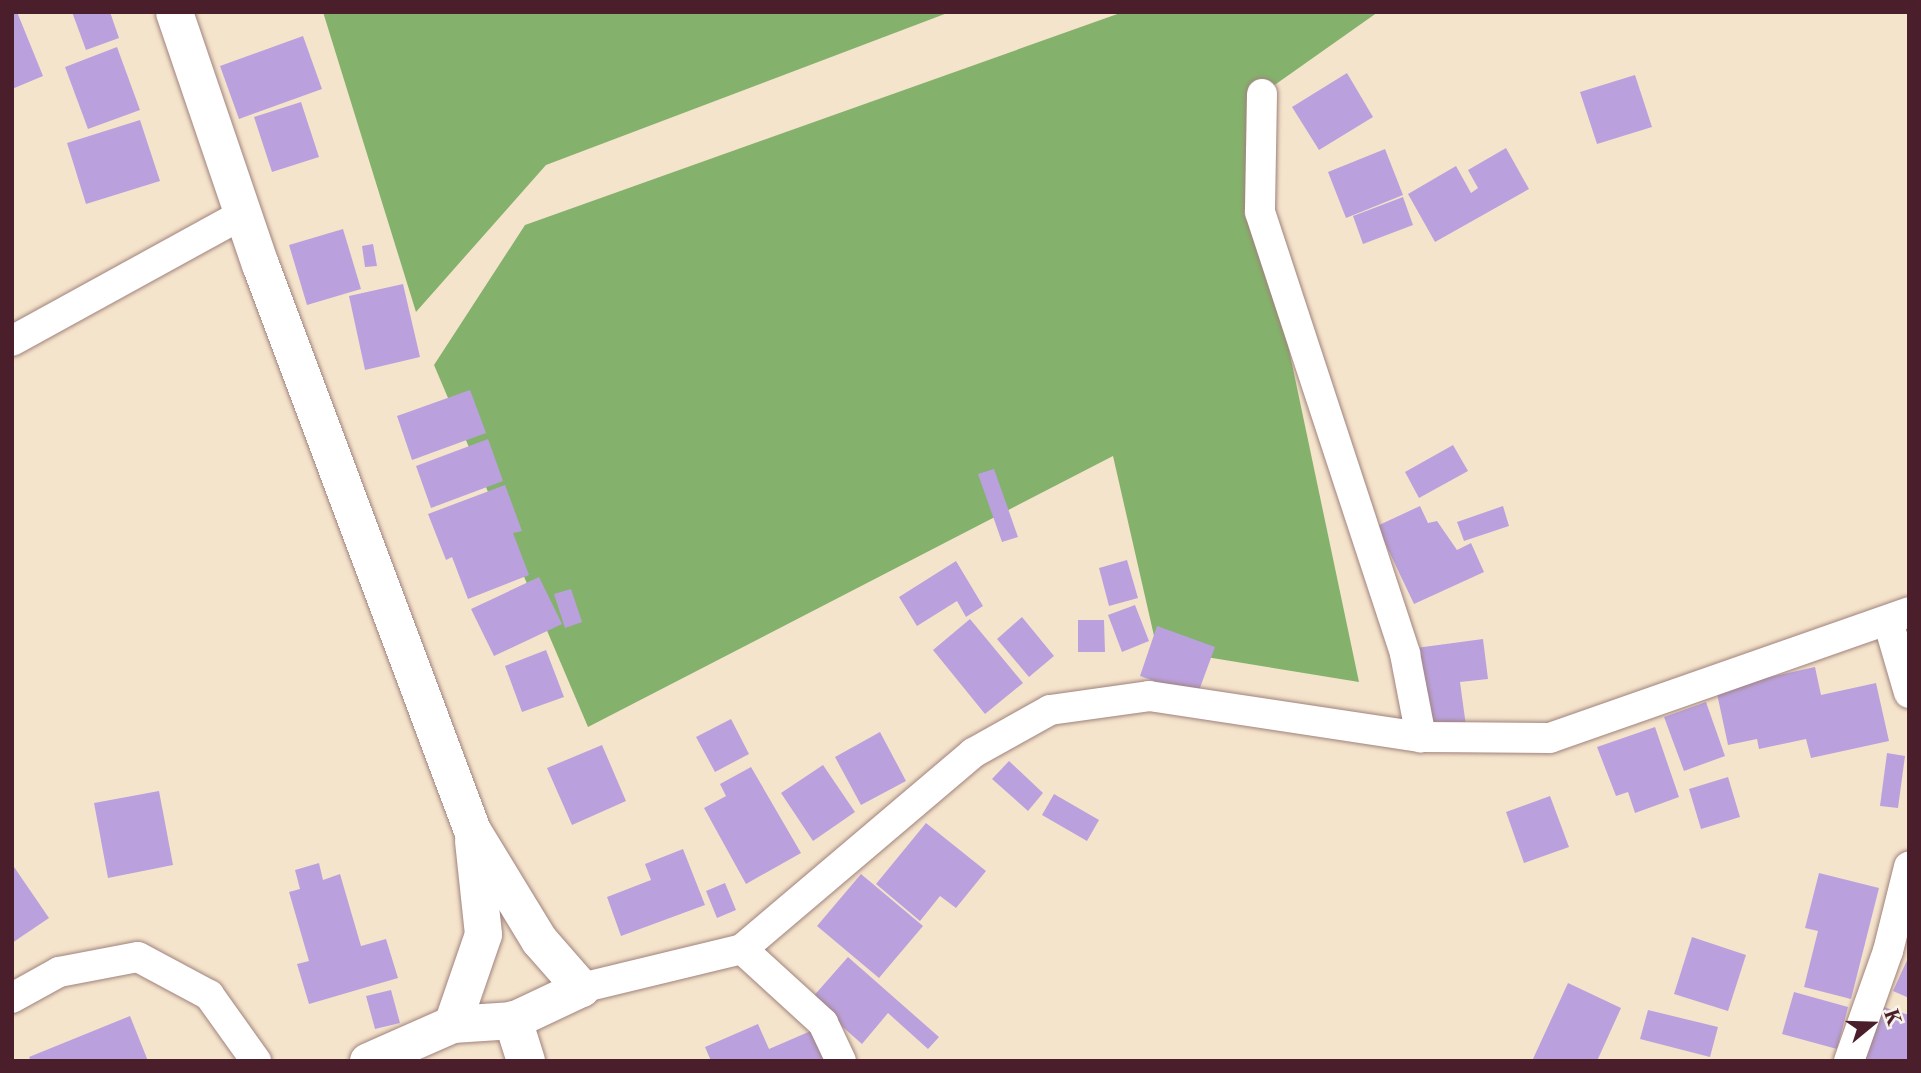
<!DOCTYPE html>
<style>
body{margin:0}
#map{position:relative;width:1921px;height:1073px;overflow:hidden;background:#f5e4cc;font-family:"Libre Caslon Text",serif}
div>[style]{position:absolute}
.forest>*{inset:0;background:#84b26c}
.building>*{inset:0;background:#baa1de}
.roads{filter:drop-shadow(0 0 2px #a0827c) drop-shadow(0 0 2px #a0827c)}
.minor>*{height:30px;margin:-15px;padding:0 15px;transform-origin:15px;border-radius:15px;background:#fff}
.tertiary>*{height:37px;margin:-18.5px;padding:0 18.5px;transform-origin:18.5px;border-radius:18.5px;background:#fff}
.secondary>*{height:38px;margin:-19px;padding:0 19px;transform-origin:19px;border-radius:19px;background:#fff}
span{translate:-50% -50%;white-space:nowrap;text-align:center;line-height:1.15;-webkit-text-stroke:7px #f7f3e8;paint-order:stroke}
.frame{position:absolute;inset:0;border:14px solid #4a1f2b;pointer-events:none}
.north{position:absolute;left:1837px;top:989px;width:70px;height:70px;-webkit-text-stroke:5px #f7f3e8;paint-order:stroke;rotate:71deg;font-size:19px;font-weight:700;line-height:28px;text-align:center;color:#4a1f2b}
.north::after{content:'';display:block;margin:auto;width:24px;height:32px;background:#4a1f2b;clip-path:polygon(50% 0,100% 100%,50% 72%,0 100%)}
</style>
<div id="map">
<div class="forest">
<i style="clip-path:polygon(323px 12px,950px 12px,546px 165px,416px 312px)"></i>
<i style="clip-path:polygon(1123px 12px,1378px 12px,1262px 94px,1260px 212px,1359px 682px,1157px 649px,1113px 456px,588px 727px,434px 365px,525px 225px)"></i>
</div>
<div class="building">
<i style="clip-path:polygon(12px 12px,17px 12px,43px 76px,12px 89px)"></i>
<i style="clip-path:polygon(72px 12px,110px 12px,119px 38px,86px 50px)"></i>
<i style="clip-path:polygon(303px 36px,322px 89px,239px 119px,220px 66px)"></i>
<i style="clip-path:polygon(117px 47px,140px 110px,88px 129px,65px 67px)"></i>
<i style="clip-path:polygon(1347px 73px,1373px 117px,1319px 150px,1292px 107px)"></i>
<i style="clip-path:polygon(1635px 75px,1652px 127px,1597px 144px,1580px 92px)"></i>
<i style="clip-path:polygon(301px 102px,319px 157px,272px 172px,254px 117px)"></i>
<i style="clip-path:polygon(140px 120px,160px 181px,86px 204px,67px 143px)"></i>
<i style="clip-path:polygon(1506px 148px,1529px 189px,1435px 242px,1408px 194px,1456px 166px,1471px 193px,1478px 188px,1468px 170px)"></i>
<i style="clip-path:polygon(1385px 149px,1403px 195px,1346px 218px,1328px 172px)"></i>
<i style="clip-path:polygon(1403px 197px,1413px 225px,1363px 244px,1353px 216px)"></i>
<i style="clip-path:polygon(343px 229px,361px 289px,307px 305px,289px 245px)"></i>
<i style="clip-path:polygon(373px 244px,377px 266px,365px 267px,362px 246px)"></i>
<i style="clip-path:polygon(403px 284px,420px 357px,365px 370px,349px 296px)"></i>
<i style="clip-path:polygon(470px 390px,486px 433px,412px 460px,397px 416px)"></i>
<i style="clip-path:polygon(488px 439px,503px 481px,431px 508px,416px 466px)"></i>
<i style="clip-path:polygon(1453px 445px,1468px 471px,1419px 498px,1405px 472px)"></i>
<i style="clip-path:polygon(994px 469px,1018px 537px,1002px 542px,978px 474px)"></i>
<i style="clip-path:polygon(505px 485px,522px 531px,513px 533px,529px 575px,468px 599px,452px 557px,446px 560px,428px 514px)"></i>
<i style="clip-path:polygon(1420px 506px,1428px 523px,1437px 521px,1457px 550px,1471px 543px,1484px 572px,1414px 604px,1377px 526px)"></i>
<i style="clip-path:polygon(1503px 506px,1509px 526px,1464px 541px,1457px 522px)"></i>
<i style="clip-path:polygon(1127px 560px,1138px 598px,1109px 606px,1099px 568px)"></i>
<i style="clip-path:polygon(956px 561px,983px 606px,966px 617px,957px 601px,917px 626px,899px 597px)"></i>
<i style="clip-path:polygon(539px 577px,562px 624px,494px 656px,471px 609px)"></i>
<i style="clip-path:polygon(571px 589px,582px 622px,565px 628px,554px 594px)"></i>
<i style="clip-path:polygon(1135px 605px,1149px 641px,1122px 652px,1108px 615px)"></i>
<i style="clip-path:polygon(1022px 617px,1054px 656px,1029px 677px,997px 639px)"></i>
<i style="clip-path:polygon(970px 619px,1023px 683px,985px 714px,933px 650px)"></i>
<i style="clip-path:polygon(1078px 620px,1104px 620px,1105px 652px,1078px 652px)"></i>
<i style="clip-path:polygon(1157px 626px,1215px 647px,1197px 696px,1140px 676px)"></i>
<i style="clip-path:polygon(1483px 639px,1488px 679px,1460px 682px,1466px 726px,1426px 731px,1416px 648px)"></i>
<i style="clip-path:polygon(546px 650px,564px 697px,522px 712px,505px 666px)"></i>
<i style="clip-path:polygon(1815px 667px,1821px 695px,1876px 683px,1889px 741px,1811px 758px,1806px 739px,1759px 749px,1757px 739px,1728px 745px,1716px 689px)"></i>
<i style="clip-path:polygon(1706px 702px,1725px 756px,1684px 771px,1664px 717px)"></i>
<i style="clip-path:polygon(731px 719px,749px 754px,715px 772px,696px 737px)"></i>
<i style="clip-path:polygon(1655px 727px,1679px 797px,1635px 813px,1628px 792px,1616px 796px,1597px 747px)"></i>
<i style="clip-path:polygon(880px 732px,906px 781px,861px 805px,835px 757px)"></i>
<i style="clip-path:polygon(602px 745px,626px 801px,572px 825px,547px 768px)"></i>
<i style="clip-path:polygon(1887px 753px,1905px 756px,1898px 808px,1880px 806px)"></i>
<i style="clip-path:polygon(1009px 761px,1043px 793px,1028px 811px,992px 779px)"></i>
<i style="clip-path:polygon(823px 765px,855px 812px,813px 841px,781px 793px)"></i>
<i style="clip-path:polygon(751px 767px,801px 853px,746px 884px,704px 808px,726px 796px,720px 784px)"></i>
<i style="clip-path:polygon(1728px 777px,1740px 817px,1701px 829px,1689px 789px)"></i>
<i style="clip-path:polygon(159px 791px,173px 865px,108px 878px,94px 803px)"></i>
<i style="clip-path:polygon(1054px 794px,1099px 820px,1087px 841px,1042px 815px)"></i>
<i style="clip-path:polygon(1550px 796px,1569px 847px,1524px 863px,1506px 812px)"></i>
<i style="clip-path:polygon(926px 823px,986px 871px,956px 908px,940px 896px,920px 921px,876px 884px)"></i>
<i style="clip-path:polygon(683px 849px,705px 905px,621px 936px,607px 897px,651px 880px,645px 864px)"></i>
<i style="clip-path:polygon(319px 863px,323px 880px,340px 874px,361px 946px,386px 939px,398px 978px,309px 1004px,297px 964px,309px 961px,289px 892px,300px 889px,295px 870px)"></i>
<i style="clip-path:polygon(12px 864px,49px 918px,12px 943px)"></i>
<i style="clip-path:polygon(1819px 873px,1879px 888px,1851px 999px,1804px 987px,1818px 931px,1805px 928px)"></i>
<i style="clip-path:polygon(861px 874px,923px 926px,879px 978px,817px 926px)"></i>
<i style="clip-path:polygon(725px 883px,736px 910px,717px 918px,706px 891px)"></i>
<i style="clip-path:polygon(1692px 937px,1746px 955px,1728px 1011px,1674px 994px)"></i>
<i style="clip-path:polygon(1909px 956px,1909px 998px,1893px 991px)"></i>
<i style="clip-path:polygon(848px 957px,939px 1037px,928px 1049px,888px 1013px,862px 1044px,811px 999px)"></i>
<i style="clip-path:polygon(1568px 983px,1621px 1008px,1597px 1061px,1532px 1061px)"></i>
<i style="clip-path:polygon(391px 990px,400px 1023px,375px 1029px,366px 996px)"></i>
<i style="clip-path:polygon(1794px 992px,1848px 1007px,1837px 1049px,1782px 1034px)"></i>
<i style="clip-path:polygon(1874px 1004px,1909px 1015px,1909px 1061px,1857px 1061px)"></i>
<i style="clip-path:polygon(1648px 1010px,1718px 1027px,1710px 1057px,1640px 1039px)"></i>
<i style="clip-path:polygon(130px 1016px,148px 1061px,31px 1061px,29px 1057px)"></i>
<i style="clip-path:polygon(758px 1024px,769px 1049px,813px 1030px,826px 1061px,711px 1061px,705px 1047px)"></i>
</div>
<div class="roads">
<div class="minor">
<i style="left:1262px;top:94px;width:118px;rotate:91deg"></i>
<i style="left:1260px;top:212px;width:465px;rotate:71.8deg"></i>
<i style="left:1405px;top:654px;width:85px;rotate:79.1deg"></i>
<i style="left:12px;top:341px;width:264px;rotate:-28.8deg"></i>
<i style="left:1888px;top:621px;width:75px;rotate:73.7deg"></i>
<i style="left:742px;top:949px;width:110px;rotate:42.4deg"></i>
<i style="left:823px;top:1023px;width:42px;rotate:64.7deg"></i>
<i style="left:581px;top:988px;width:166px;rotate:-13.6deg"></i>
<i style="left:742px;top:949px;width:303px;rotate:-40.3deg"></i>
<i style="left:973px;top:753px;width:88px;rotate:-29.2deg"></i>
<i style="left:1050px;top:710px;width:100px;rotate:-8deg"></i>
<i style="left:1149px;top:696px;width:275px;rotate:8.6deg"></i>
<i style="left:1421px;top:737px;width:129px;rotate:0.4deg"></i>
<i style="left:1550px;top:738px;width:380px;rotate:-19.3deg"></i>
<i style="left:12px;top:998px;width:54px;rotate:-29deg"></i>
<i style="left:59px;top:972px;width:80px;rotate:-10.8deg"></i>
<i style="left:138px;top:957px;width:81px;rotate:28.2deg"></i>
<i style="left:209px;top:995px;width:81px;rotate:54.5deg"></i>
<i style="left:1849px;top:1061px;width:117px;rotate:-70.5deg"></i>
<i style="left:1888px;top:951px;width:87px;rotate:-76deg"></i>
</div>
<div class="tertiary">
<i style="left:174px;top:12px;width:266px;rotate:71.2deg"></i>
<i style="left:260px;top:264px;width:604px;rotate:69.47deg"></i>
<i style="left:472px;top:830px;width:129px;rotate:58.7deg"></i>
<i style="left:539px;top:940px;width:64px;rotate:48.8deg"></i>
<i style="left:581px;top:988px;width:75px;rotate:154.8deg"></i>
<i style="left:513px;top:1020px;width:61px;rotate:176.2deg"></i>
<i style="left:452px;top:1024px;width:92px;rotate:156.2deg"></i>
<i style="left:452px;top:1024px;width:95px;rotate:-71deg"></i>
<i style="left:483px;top:934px;width:94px;rotate:-96.1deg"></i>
</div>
<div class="secondary">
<i style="left:513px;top:1020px;width:43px;rotate:72.4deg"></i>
</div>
</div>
<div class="frame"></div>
<div class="north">K</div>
</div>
